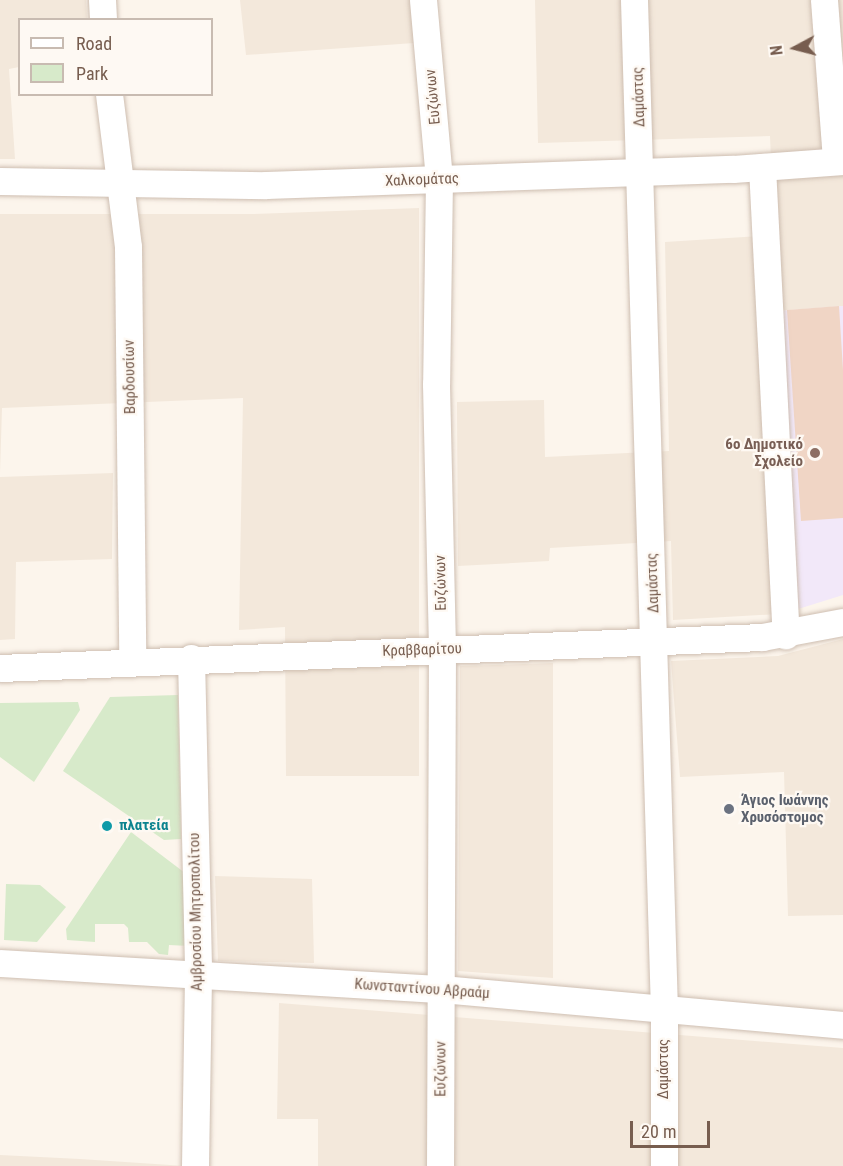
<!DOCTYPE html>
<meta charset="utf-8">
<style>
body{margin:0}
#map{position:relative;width:843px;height:1166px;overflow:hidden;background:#fcf5ec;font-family:"Roboto Condensed",sans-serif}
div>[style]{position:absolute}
.residential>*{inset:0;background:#f3e8db}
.education>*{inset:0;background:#f2e8f9}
.green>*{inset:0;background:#d7eaca}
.building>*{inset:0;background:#f0d5c5}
.roads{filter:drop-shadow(0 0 2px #cebeb1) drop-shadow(0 0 2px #cebeb1)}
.minor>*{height:27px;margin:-13.5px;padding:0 13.5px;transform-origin:13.5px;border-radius:13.5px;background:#fff}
.dots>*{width:16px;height:16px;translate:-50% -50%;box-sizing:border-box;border:3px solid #fef9f3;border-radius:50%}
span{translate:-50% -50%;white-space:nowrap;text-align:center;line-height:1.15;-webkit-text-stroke:4.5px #fef9f3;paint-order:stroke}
.street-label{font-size:15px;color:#775d4f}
.education-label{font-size:15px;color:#785e54;font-weight:700}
.right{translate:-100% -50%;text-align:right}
.worship-label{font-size:15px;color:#5b616d;font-weight:700}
.left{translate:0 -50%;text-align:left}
.culture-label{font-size:15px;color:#0d838f;font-weight:700}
.legend{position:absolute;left:18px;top:18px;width:195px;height:78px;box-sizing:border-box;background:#fef9f3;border:2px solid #c8bbb1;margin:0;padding:8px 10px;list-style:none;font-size:18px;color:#775d4f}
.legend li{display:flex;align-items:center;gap:12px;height:30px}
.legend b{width:30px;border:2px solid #c8bbb1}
.north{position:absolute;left:765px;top:18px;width:60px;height:60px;-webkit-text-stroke:4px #fef9f3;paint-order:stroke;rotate:263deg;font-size:16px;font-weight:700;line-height:24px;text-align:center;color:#775d4f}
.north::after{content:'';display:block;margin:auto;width:21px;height:27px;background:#775d4f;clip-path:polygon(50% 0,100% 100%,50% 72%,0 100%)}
.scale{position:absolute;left:630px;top:1121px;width:80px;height:27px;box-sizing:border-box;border:3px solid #775d4f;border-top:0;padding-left:8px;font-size:18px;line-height:21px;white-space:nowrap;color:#775d4f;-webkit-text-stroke:4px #fef9f3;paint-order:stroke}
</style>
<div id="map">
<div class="residential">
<i style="clip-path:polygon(0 0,86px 0,87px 19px,20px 20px,19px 67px,9px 69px,15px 159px,0 159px)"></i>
<i style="clip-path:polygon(240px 0,410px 0,414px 43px,246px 55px)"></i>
<i style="clip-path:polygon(535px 0,843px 0,843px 306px,761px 312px,778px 614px,673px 620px,671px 541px,550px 548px,549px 561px,458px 566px,457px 402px,544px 400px,545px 457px,669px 451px,665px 242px,774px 235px,770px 136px,538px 143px)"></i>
<i style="clip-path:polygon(419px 208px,419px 776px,286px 776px,285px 627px,239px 630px,243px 398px,2px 408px,0 473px,0 214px,253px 214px)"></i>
<i style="clip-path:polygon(113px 473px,112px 559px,16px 562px,15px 639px,0 640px,0 477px)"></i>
<i style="clip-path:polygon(843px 639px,843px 915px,788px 916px,784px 772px,680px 777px,671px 661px,778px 656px)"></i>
<i style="clip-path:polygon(553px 663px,553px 978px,458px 971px,460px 666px)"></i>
<i style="clip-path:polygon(215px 876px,312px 879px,314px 963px,218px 961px)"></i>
<i style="clip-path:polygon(279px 1003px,843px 1048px,843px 1166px,318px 1166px,318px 1119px,277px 1119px)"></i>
<i style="clip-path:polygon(0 1155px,80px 1159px,185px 1166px,0 1166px)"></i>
</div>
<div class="education">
<i style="clip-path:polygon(843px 306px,843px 595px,795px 610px,779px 311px)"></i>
</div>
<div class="green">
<i style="clip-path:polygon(178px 695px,181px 839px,164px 840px,63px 771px,110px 697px)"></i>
<i style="clip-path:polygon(78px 702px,80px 710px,34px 782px,0 757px,0 703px)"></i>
<i style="clip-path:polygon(131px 832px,189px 876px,189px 946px,169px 945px,168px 955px,159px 954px,147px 942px,129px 942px,128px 928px,124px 924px,95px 924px,95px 942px,67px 940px,66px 929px)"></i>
<i style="clip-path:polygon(6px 884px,40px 885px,66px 907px,37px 942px,4px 940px)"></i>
</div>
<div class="building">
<i style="clip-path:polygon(839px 306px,843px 370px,843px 518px,801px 521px,787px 310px)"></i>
</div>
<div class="roads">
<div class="minor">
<i style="left:102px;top:0;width:20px;rotate:87deg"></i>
<i style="left:423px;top:0;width:180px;rotate:84.9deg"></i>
<i style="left:439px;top:179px;width:205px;rotate:90.8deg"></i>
<i style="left:436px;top:384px;width:265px;rotate:88.7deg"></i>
<i style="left:442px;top:649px;width:517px;rotate:90.22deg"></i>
<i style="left:634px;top:0;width:1010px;rotate:88.3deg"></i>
<i style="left:664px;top:1010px;width:156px;rotate:90deg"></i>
<i style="left:824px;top:0;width:161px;rotate:85.7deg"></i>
<i style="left:109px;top:94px;width:154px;rotate:82.9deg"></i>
<i style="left:128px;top:247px;width:414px;rotate:89.4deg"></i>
<i style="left:762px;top:167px;width:469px;rotate:87.1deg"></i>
<i style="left:0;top:181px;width:266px;rotate:0.9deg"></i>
<i style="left:266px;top:185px;width:467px;rotate:-2deg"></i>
<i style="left:733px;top:169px;width:110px;rotate:-4.2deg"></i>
<i style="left:191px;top:658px;width:318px;rotate:88.7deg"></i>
<i style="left:198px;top:976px;width:190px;rotate:90.9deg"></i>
<i style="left:0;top:668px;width:763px;rotate:-2.33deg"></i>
<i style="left:762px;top:637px;width:82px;rotate:-10.5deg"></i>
<i style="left:0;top:963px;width:442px;rotate:3.4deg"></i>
<i style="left:441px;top:989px;width:404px;rotate:5.1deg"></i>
</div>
</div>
<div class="dots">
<i style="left:815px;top:453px;background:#8d6e63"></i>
<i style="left:729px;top:809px;background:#6b7280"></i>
<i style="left:107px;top:826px;background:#0f9aa8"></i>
</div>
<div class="street-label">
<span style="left:433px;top:97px;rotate:-95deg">Ευζώνων</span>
<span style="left:639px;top:97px;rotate:-92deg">Δαμάστας</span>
<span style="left:422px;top:180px;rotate:-2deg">Χαλκομάτας</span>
<span style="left:130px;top:377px;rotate:-91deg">Βαρδουσίων</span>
<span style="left:441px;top:583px;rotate:-91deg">Ευζώνων</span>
<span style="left:653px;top:583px;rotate:-92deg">Δαμάστας</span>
<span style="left:422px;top:650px;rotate:-2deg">Κραββαρίτου</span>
<span style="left:196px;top:912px;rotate:-91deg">Αμβροσίου Μητροπολίτου</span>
<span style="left:422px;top:989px;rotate:4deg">Κωνσταντίνου Αβραάμ</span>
<span style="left:441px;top:1069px;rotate:-90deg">Ευζώνων</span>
<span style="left:664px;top:1069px;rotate:-90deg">Δαμάστας</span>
</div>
<div class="education-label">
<span class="right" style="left:803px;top:453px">6ο Δημοτικό<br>Σχολείο</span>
</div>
<div class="worship-label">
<span class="left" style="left:741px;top:809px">Άγιος Ιωάννης<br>Χρυσόστομος</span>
</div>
<div class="culture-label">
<span class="left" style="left:119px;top:826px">πλατεία</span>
</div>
<ul class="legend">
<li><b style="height:8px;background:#fff"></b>Road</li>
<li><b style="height:16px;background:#d7eaca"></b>Park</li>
</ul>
<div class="north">N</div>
<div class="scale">20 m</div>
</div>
